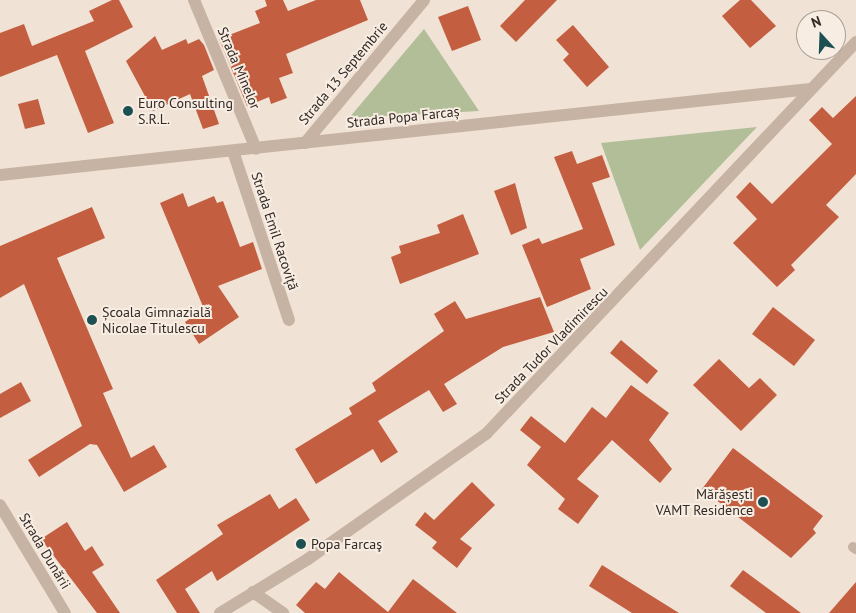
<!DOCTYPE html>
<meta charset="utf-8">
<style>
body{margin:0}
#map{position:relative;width:856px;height:613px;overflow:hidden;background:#f0e3d6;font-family:"PT Sans",sans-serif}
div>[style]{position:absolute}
.green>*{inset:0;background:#b2be97}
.building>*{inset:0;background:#c45e40}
.service>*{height:10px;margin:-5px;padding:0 5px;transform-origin:5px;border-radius:5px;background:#c7b3a3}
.minor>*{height:12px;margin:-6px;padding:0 6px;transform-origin:6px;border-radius:6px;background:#c7b3a3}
.tertiary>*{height:12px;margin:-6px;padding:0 6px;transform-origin:6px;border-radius:6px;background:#c7b3a3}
.dots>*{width:14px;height:14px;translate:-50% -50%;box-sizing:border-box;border:2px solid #f8ede2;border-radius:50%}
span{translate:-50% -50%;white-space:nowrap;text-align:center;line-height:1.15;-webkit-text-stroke:4px #f8ede2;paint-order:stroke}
.street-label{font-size:14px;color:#322925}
.poi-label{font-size:14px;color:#322925}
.left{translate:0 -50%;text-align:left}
.right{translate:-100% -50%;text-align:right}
.north{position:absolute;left:796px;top:10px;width:50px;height:50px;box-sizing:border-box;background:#f8ede2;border:1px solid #a99f96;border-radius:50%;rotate:340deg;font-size:14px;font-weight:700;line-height:20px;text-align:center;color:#322925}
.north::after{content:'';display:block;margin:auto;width:18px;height:22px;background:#1c5052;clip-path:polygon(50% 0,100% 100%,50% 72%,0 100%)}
</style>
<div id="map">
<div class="green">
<i style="clip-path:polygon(424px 29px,479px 111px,349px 118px)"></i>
<i style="clip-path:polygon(757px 127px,640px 250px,601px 143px)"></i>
</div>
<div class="building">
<i style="clip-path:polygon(112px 0,119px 0,133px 27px,85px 51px,114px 123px,88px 133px,57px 55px,0 77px,0 33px,24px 24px,32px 46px,94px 21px,89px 11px)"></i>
<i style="clip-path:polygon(265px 0,283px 0,288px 11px,316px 0,360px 0,368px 20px,286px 54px,293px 73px,279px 78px,287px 98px,271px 104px,269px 97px,247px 106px,219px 39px,260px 23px,255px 11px,267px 6px)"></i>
<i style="clip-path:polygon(525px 0,557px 0,516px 42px,500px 26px)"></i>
<i style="clip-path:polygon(740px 0,751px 0,776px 26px,750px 48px,722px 16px)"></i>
<i style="clip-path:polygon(468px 6px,481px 40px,452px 51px,438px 17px)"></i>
<i style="clip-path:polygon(573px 25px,609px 67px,587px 87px,563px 60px,569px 54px,556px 40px)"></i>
<i style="clip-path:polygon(155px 36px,162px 50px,186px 39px,188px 44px,199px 39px,204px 45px,214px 70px,202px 76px,219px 124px,203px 129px,190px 94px,153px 111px,126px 61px)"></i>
<i style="clip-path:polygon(856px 96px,856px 174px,826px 205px,839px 217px,791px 265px,795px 270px,777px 287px,733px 243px,757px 219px,736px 197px,750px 182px,772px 204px,832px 144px,809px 120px,822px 107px,833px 118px)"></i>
<i style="clip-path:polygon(38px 99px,45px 124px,25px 129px,18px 104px)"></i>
<i style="clip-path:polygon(572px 151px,577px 164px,602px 155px,610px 177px,592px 183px,615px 245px,580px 259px,591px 289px,547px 307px,522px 245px,539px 238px,542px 244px,583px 229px,554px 157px)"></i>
<i style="clip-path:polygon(515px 183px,527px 228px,511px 235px,494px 191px)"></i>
<i style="clip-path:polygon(183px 193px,188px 207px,214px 196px,217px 203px,223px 201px,240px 247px,253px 242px,262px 269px,218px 286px,239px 317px,199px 344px,185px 322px,204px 309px,160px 203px)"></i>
<i style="clip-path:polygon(92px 207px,105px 238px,57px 258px,113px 389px,103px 393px,131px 458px,154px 445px,167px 467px,124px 492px,97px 445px,90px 444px,39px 477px,28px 460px,82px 426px,24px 284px,0 298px,0 246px)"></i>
<i style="clip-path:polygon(463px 214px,479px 254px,400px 284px,391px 257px,401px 253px,399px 246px,440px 233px,437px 225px)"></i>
<i style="clip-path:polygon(540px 297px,554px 332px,503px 347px,444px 384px,457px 404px,443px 412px,429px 390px,378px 421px,398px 452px,381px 463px,373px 449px,316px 484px,295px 449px,352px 414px,349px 408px,376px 391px,372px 383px,444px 331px,434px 314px,455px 301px,466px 319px)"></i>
<i style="clip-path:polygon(773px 307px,815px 340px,794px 366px,752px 334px)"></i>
<i style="clip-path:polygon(621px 340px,658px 371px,647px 384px,610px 353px)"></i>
<i style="clip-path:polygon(719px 359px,749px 388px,760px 378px,777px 395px,741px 431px,693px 385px)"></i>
<i style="clip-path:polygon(21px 382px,31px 401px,0 418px,0 394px)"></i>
<i style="clip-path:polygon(631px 385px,669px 413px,649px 440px,672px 469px,660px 483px,612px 440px,577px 479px,599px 496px,578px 524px,558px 509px,565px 499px,527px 465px,541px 447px,520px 430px,531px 416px,565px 443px,592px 407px,606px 418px)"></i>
<i style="clip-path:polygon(733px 448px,823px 516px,813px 529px,816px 533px,791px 558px,702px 489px)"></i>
<i style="clip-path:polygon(472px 482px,495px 505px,460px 539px,472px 548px,457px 568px,432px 548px,437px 542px,415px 525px,425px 512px,434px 520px)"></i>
<i style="clip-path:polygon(270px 494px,279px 509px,296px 498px,310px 520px,217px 581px,212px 571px,185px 589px,200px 613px,177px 613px,156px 580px,223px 534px,217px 525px)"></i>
<i style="clip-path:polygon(67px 522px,85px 551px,92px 546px,104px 565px,92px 572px,120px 613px,97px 613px,41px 539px)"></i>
<i style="clip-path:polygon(602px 565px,679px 613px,632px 613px,589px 586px)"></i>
<i style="clip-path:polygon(743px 570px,801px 613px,766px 613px,730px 586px)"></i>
<i style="clip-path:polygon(339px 572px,388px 612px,413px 579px,457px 613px,305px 613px,296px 605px,316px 582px,325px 589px)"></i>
<i style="clip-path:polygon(856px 582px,856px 613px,829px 613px)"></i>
</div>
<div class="service">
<i style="left:853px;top:547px;width:4px;rotate:34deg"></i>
</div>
<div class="minor">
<i style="left:194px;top:0;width:161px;rotate:67.4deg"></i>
<i style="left:305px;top:143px;width:186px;rotate:-50.2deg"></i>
<i style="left:233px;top:151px;width:178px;rotate:71.7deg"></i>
<i style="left:0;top:175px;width:815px;rotate:-6.06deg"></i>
<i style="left:0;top:505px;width:126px;rotate:59deg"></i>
<i style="left:253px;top:592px;width:37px;rotate:35deg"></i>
</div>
<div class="tertiary">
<i style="left:220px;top:613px;width:103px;rotate:-31.5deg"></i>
<i style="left:308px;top:559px;width:218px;rotate:-35.1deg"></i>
<i style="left:486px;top:434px;width:539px;rotate:-46.65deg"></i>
</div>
<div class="dots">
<i style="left:128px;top:111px;background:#1c5052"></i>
<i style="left:92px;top:320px;background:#1c5052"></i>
<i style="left:763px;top:502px;background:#1c5052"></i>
<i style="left:301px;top:544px;background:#1c5052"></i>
</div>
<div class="street-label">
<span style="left:239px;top:68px;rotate:67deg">Strada Minelor</span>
<span style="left:343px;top:73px;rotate:-50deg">Strada 13 Septembrie</span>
<span style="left:403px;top:117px;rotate:-6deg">Strada Popa Farcaș</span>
<span style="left:275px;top:231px;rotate:72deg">Strada Emil Racoviță</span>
<span style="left:551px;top:345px;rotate:-46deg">Strada Tudor Vladimirescu</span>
<span style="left:45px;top:551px;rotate:59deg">Strada Dunării</span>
</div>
<div class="poi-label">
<span class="left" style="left:138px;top:111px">Euro Consulting<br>S.R.L.</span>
<span class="left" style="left:102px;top:320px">Școala Gimnazială<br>Nicolae Titulescu</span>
<span class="right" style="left:753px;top:502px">Mărășești<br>VAMT Residence</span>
<span class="left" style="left:311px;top:544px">Popa Farcaş</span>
</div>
<div class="north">N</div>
</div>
